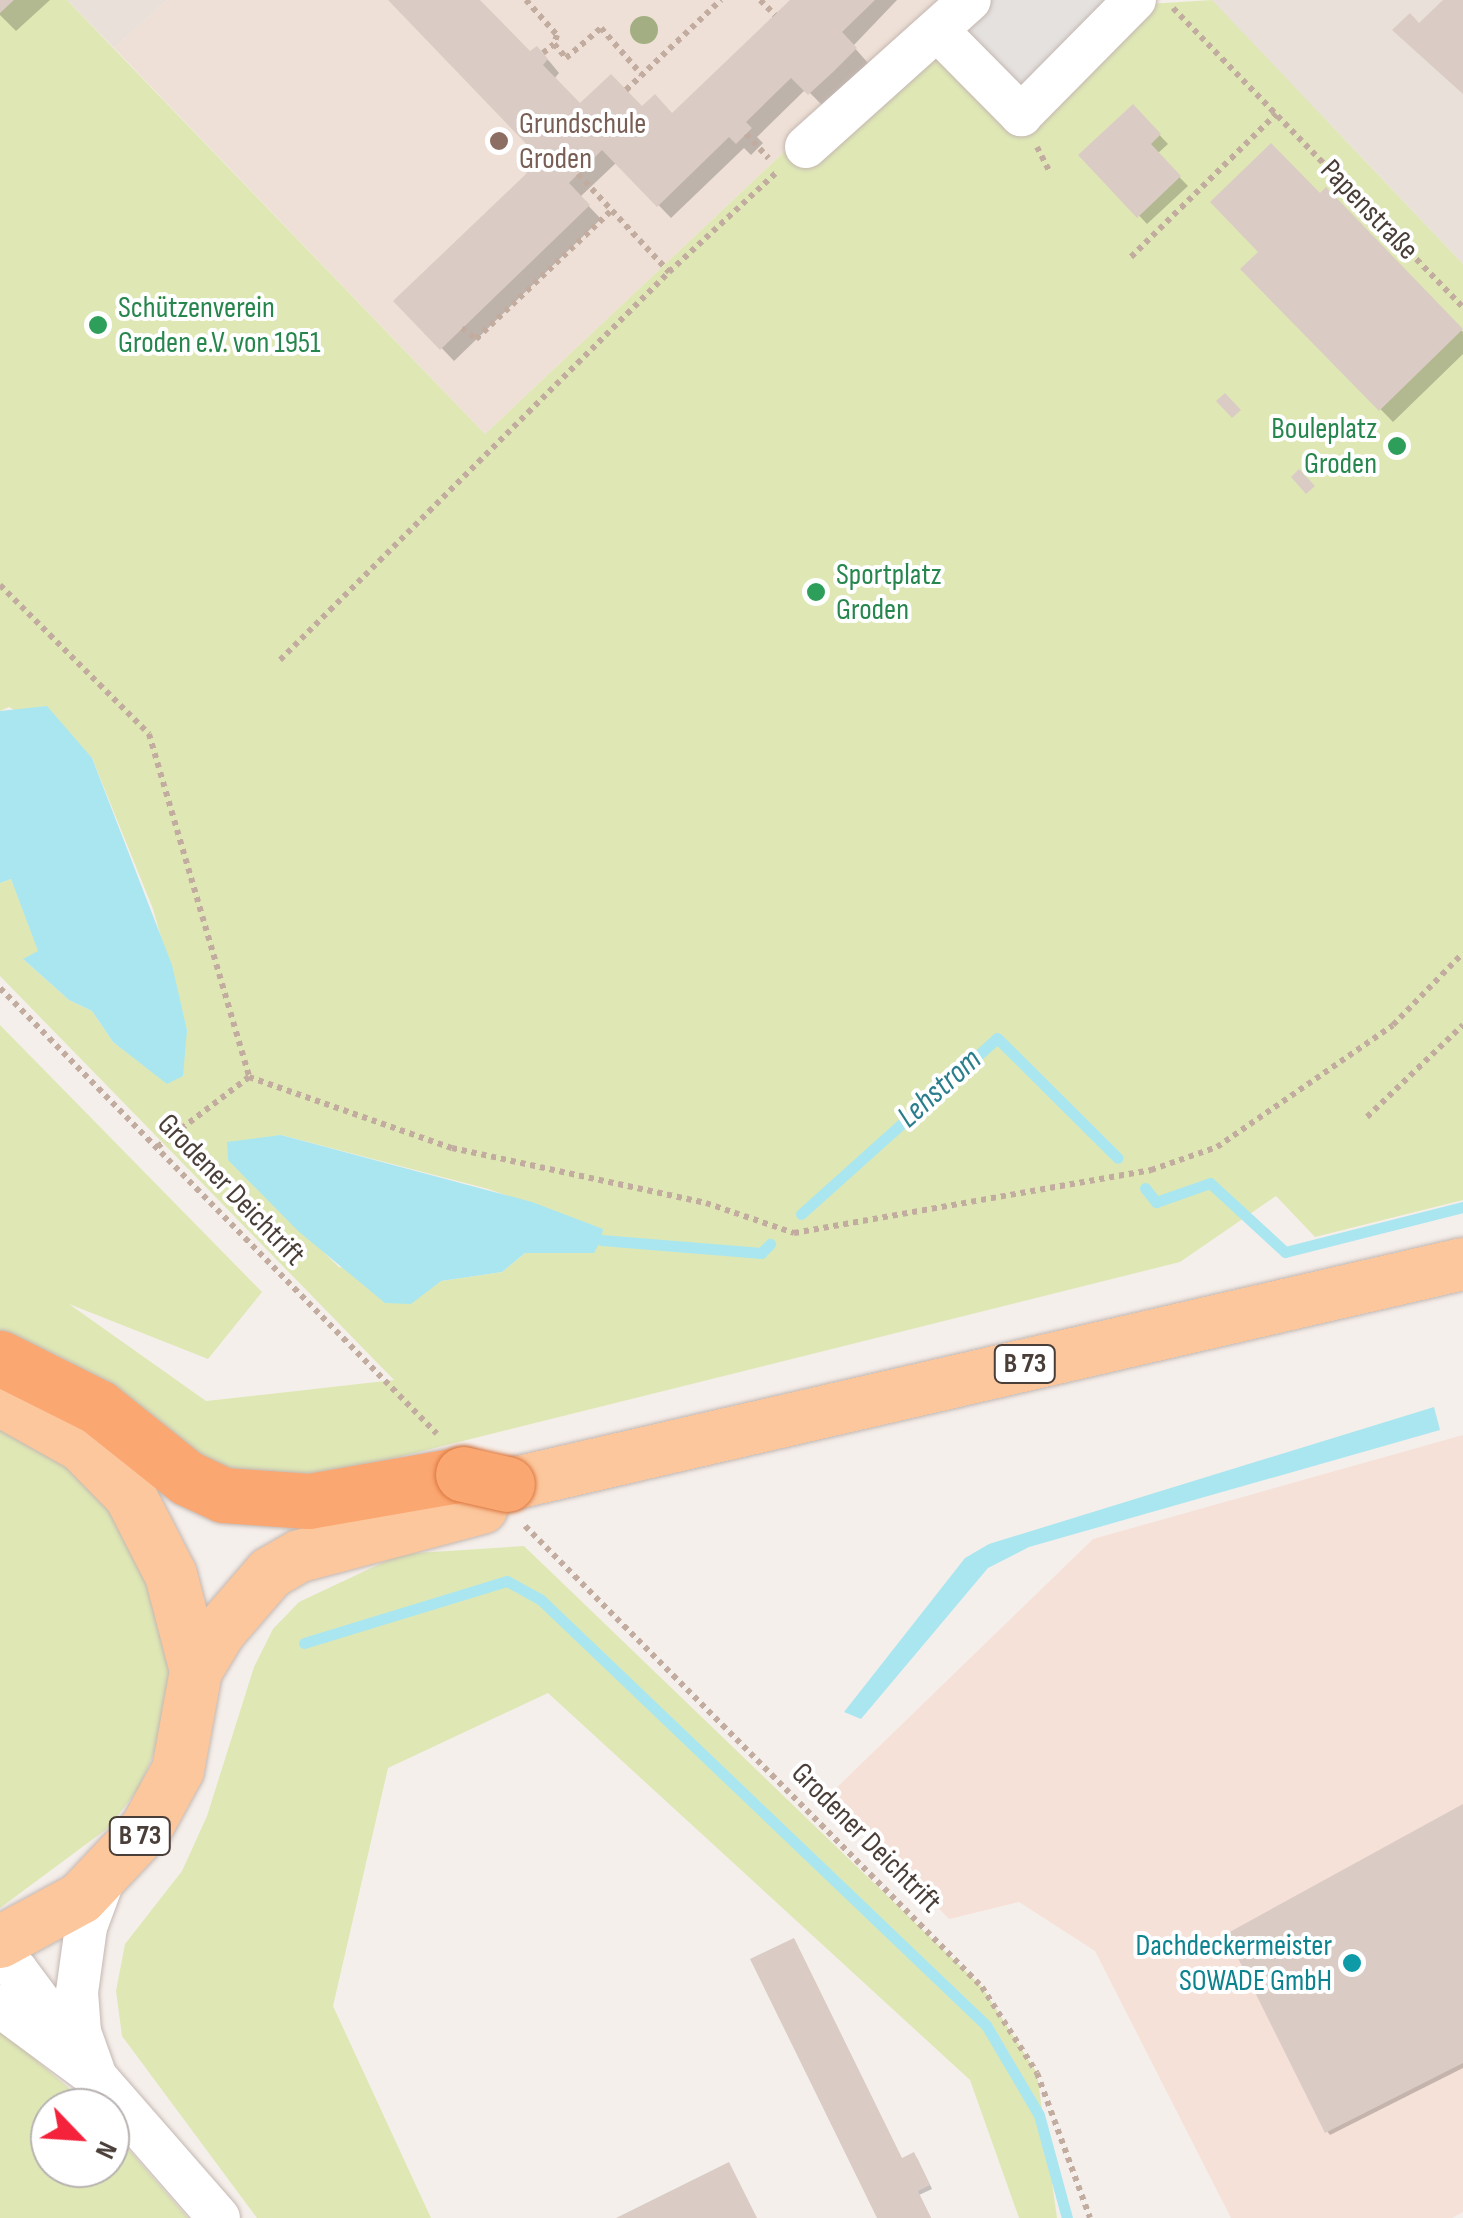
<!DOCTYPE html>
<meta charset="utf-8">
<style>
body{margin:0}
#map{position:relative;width:1463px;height:2218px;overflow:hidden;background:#f5efeb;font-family:"Sofia Sans Condensed",sans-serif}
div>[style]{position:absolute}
.residential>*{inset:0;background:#e9e0d9}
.commercial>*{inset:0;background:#f6e1d8}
.education>*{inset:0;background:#eee0d6}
.green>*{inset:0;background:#dfe8b5}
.parking>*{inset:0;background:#e4e1df}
.water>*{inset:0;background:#aae6f0}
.shadow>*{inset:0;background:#0003}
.stream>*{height:11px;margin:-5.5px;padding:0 5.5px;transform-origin:5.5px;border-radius:5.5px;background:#aae6f0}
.building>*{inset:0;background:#dacbc4}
.path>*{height:6px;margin-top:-3px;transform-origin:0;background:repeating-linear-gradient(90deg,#c2ac9f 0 5px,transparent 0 10px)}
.roads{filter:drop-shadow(0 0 2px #c4b7b1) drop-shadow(0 0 2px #c4b7b1)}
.minor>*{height:42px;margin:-21px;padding:0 21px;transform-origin:21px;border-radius:21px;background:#fff}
.major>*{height:52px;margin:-26px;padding:0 26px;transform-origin:26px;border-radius:26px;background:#fcc79d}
.highway>*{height:55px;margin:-27.5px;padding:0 27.5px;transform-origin:27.5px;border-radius:27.5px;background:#fba771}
.bridges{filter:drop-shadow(0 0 2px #db773f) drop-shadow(0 0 2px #db773f)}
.highway-bridge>*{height:55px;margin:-27.5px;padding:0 27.5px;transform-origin:27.5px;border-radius:27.5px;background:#fba771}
.trees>*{width:28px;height:28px;margin:-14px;border-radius:50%;background:#a3af82}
.dots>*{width:28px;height:28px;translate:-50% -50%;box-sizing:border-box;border:5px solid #fff;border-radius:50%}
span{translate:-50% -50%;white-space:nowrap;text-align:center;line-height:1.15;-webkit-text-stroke:8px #fff;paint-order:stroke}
.shield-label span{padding:2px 8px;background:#fff;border:2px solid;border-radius:8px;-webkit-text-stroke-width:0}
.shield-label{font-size:28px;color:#4a3e39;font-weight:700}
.education-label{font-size:30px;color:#785e54}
.left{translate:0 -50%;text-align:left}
.street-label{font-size:30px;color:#4a3e39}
.leisure-label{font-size:30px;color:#27864d}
.right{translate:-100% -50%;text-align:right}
.culture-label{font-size:30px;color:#0d838f}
.water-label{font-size:32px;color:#2a7e8c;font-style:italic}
.north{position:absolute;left:30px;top:2088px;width:100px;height:100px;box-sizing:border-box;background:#fff;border:2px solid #b7b2b0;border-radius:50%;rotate:115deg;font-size:28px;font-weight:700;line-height:40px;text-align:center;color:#4a3e39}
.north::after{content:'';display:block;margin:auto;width:35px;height:45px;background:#f5223c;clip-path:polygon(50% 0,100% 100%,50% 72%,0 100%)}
</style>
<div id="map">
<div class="residential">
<i style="clip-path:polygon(67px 0,167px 0,114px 48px)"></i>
<i style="clip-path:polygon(1210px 0,1463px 0,1463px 264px,1350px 145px)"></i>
</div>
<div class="commercial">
<i style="clip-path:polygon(1463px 1435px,1463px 2212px,1452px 2218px,1231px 2218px,1095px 1951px,1019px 1902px,949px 1919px,828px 1796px,1093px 1539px)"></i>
</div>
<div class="education">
<i style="clip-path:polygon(167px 0,945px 0,485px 434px,114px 48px)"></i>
</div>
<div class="green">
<i style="clip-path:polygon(evenodd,0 0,67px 0,485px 434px,926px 18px,1212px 0,1463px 264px,1463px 1200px,1315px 1237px,1276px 1196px,1180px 1262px,319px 1477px,225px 1472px,100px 1381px,57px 1355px,0 1334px,0 1025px,262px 1292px,208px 1359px,69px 1304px,206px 1401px,394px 1380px,0 976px,0 883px,11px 879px,39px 951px,24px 960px,69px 1000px,92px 1011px,113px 1042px,167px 1083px,187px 1030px,153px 909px,92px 758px,9px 707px,0 711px,0 0,281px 1135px,488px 1189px,603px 1230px,557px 1251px,525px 1253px,502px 1272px,441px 1281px,339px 1267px,268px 1198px,281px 1135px)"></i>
<i style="clip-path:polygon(0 1418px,72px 1457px,149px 1561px,171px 1680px,166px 1725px,139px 1788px,108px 1828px,0 1908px)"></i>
<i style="clip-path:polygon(524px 1546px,982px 1987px,1037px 2073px,1057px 2218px,1019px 2218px,970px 2080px,548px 1693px,388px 1768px,333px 2006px,431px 2218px,257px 2218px,122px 2036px,116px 1991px,125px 1944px,182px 1871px,207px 1816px,254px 1667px,273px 1629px,299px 1602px,401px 1554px)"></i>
<i style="clip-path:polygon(0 2029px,92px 2108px,50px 2108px,50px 2168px,110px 2168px,110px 2128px,188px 2218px,0 2218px)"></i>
</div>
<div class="parking">
<i style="clip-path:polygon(970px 0,1135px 0,1021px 115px,937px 30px)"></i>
</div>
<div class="water">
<i style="clip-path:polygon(47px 706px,92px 758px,172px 965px,187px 1030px,183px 1076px,167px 1084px,113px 1042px,92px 1011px,69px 1000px,23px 959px,38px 951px,11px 879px,0 883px,0 711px)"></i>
<i style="clip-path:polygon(281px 1135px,532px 1202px,603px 1229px,601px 1240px,594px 1253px,525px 1253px,502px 1272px,441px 1281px,411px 1304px,385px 1303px,298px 1231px,228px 1160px,227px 1142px)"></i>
<i style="clip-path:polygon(1434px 1407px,1440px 1430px,1029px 1547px,988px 1568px,861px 1719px,844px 1712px,965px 1558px,989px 1544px)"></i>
</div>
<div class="shadow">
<i style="clip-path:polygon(0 0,50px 0,16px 31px,0 15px)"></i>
<i style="clip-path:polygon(392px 0,477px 0,530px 54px,537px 49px,550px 62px,559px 73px,554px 79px,580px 106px,673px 116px,794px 0,897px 0,853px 46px,868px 63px,823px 106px,806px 89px,757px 137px,763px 143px,751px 155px,744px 148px,671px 218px,617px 162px,580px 197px,601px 219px,454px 361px,397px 301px,530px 173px,535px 149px)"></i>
<i style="clip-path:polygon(1133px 107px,1168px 144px,1157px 154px,1188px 186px,1147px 224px,1082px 155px)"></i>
<i style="clip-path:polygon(1326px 191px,1463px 332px,1463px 354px,1393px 422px,1244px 269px)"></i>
<i style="clip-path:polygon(1463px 1807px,1463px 2068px,1330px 2135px,1327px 2131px)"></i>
<i style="clip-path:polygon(917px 2158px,932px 2189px,919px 2195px,931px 2218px,880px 2218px,903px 2160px)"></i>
</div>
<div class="stream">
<i style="left:1145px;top:1188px;width:18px;rotate:52deg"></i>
<i style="left:1156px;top:1202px;width:57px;rotate:-19.4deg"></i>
<i style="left:1210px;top:1183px;width:102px;rotate:42.6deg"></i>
<i style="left:1285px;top:1252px;width:184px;rotate:-14.2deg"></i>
<i style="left:801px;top:1214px;width:263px;rotate:-41.9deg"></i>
<i style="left:997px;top:1038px;width:170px;rotate:44.8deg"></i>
<i style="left:601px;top:1240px;width:161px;rotate:4.6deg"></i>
<i style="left:761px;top:1253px;width:13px;rotate:-45deg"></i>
<i style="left:304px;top:1643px;width:212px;rotate:-17deg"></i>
<i style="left:507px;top:1581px;width:38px;rotate:29deg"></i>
<i style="left:540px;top:1599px;width:617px;rotate:43.69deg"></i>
<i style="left:986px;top:2025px;width:104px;rotate:59.5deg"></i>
<i style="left:1039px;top:2115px;width:107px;rotate:74.8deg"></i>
</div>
<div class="building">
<i style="clip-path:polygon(0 0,14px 0,0 13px)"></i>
<i style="clip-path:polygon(388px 0,480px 0,530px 51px,537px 46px,548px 59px,543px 65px,580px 103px,611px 74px,642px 106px,655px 94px,672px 113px,790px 0,875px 0,842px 32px,857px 48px,833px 72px,808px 95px,791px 78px,746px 122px,752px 128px,736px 144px,729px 137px,657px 207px,602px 150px,569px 183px,590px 205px,440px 350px,393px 301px,527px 173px,517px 162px,531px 149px)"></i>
<i style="clip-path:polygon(1443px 0,1463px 0,1463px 94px,1392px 30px,1410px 13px,1419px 23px)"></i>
<i style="clip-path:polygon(1133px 104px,1161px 134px,1151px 144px,1181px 176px,1137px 218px,1078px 155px)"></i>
<i style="clip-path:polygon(1271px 143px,1320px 193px,1326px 187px,1463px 329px,1379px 411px,1240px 269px,1258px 252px,1210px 202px)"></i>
<i style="clip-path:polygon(1225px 393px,1241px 410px,1232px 418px,1216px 401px)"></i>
<i style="clip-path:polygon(1299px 469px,1315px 486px,1306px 494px,1291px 477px)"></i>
<i style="clip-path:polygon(1463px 1804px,1463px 2063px,1325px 2133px,1226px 1934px)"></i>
<i style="clip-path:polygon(794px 1938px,902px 2158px,914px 2152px,930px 2185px,918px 2191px,931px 2218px,877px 2218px,750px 1959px)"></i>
<i style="clip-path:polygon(729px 2162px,757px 2218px,616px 2218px)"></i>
</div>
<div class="path">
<i style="left:526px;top:0;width:47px;rotate:48.5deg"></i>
<i style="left:557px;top:35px;width:9px;rotate:108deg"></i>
<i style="left:760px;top:0;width:21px;rotate:45deg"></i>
<i style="left:1173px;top:8px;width:417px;rotate:45.9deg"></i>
<i style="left:543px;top:53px;width:14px;rotate:-39deg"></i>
<i style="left:554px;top:44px;width:18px;rotate:49deg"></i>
<i style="left:566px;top:58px;width:46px;rotate:-40.6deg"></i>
<i style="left:601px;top:28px;width:62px;rotate:48.9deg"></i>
<i style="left:626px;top:90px;width:131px;rotate:-43.5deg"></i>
<i style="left:746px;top:134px;width:33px;rotate:47deg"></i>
<i style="left:1037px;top:147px;width:28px;rotate:63deg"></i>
<i style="left:578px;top:174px;width:134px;rotate:47.1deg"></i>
<i style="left:669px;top:272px;width:149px;rotate:-42.8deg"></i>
<i style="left:1131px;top:257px;width:204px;rotate:-44.6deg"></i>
<i style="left:462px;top:328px;width:18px;rotate:38deg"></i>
<i style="left:476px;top:339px;width:187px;rotate:-43.5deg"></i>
<i style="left:0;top:585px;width:211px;rotate:45deg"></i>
<i style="left:149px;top:734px;width:357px;rotate:73.7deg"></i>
<i style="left:249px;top:1077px;width:116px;rotate:142.7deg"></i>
<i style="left:280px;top:660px;width:549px;rotate:-44.93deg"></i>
<i style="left:0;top:988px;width:624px;rotate:45.58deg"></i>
<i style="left:249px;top:1077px;width:215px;rotate:19.3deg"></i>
<i style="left:452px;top:1148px;width:260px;rotate:12.2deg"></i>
<i style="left:706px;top:1203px;width:93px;rotate:18.8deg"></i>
<i style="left:794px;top:1233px;width:363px;rotate:-10deg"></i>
<i style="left:1151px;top:1170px;width:70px;rotate:-19.2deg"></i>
<i style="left:1217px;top:1147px;width:214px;rotate:-34.7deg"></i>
<i style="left:1393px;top:1025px;width:100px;rotate:-45.8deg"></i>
<i style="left:1367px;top:1117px;width:133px;rotate:-43.8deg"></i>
<i style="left:525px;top:1526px;width:649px;rotate:45.25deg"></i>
<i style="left:982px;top:1987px;width:102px;rotate:57.4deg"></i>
<i style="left:1037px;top:2073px;width:154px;rotate:69.9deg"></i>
</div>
<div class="roads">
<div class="minor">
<i style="left:937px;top:30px;width:120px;rotate:45.3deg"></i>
<i style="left:1021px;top:115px;width:162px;rotate:-45.3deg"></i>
<i style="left:806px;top:147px;width:220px;rotate:-41.9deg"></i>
<i style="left:0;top:1958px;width:21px;rotate:37deg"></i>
<i style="left:17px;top:1971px;width:87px;rotate:53.4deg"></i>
<i style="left:0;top:2006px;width:119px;rotate:36.5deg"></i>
<i style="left:96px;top:2077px;width:187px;rotate:48.9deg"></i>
<i style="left:96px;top:2077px;width:48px;rotate:-109.6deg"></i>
<i style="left:80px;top:2032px;width:40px;rotate:-94.3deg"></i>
<i style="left:77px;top:1992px;width:66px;rotate:-82.1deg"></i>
<i style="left:86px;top:1927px;width:49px;rotate:-69.7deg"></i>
</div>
<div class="major">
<i style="left:0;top:1400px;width:94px;rotate:29.3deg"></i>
<i style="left:82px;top:1446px;width:69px;rotate:45.6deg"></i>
<i style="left:130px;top:1495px;width:90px;rotate:62.9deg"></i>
<i style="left:171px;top:1575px;width:99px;rotate:75.4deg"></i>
<i style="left:196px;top:1671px;width:101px;rotate:100.3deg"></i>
<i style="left:178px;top:1770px;width:67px;rotate:118.5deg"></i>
<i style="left:146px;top:1829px;width:95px;rotate:133.3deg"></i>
<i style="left:81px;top:1898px;width:92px;rotate:151.5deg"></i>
<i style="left:507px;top:1485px;width:981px;rotate:-13.02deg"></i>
<i style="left:196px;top:1671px;width:47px;rotate:-59deg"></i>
<i style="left:220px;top:1631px;width:77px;rotate:-49.2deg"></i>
<i style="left:270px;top:1573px;width:34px;rotate:-30deg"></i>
<i style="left:300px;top:1556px;width:188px;rotate:-14.8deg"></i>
</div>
<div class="highway">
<i style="left:0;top:1358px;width:110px;rotate:26.6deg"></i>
<i style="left:98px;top:1407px;width:114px;rotate:38.6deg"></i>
<i style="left:187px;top:1478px;width:40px;rotate:25deg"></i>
<i style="left:223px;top:1495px;width:86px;rotate:4deg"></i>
<i style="left:309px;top:1501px;width:156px;rotate:-9.9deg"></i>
</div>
</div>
<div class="bridges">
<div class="highway-bridge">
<i style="left:463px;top:1474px;width:45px;rotate:12.8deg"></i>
</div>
</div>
<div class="trees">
<i style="left:644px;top:30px"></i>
</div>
<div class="dots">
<i style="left:499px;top:141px;background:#8d6e63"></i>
<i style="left:98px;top:325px;background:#2e9e5b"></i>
<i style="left:1397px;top:446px;background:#2e9e5b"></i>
<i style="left:816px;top:592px;background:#2e9e5b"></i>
<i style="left:1352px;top:1963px;background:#0f9aa8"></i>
</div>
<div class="shield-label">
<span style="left:1025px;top:1364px">B 73</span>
<span style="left:140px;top:1836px">B 73</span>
</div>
<div class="education-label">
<span class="left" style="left:519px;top:141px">Grundschule<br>Groden</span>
</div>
<div class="street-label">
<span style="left:1369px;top:210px;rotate:46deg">Papenstraße</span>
<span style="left:231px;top:1190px;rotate:46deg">Grodener Deichtrift</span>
<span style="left:866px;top:1838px;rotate:45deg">Grodener Deichtrift</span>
</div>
<div class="leisure-label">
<span class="left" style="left:118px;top:325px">Schützenverein<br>Groden e.V. von 1951</span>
<span class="right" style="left:1377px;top:446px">Bouleplatz<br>Groden</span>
<span class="left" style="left:836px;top:592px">Sportplatz<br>Groden</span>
</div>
<div class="culture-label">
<span class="right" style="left:1332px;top:1963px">Dachdeckermeister<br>SOWADE GmbH</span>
</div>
<div class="water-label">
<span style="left:940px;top:1089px;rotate:-42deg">Lehstrom</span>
</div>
<div class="north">N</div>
</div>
